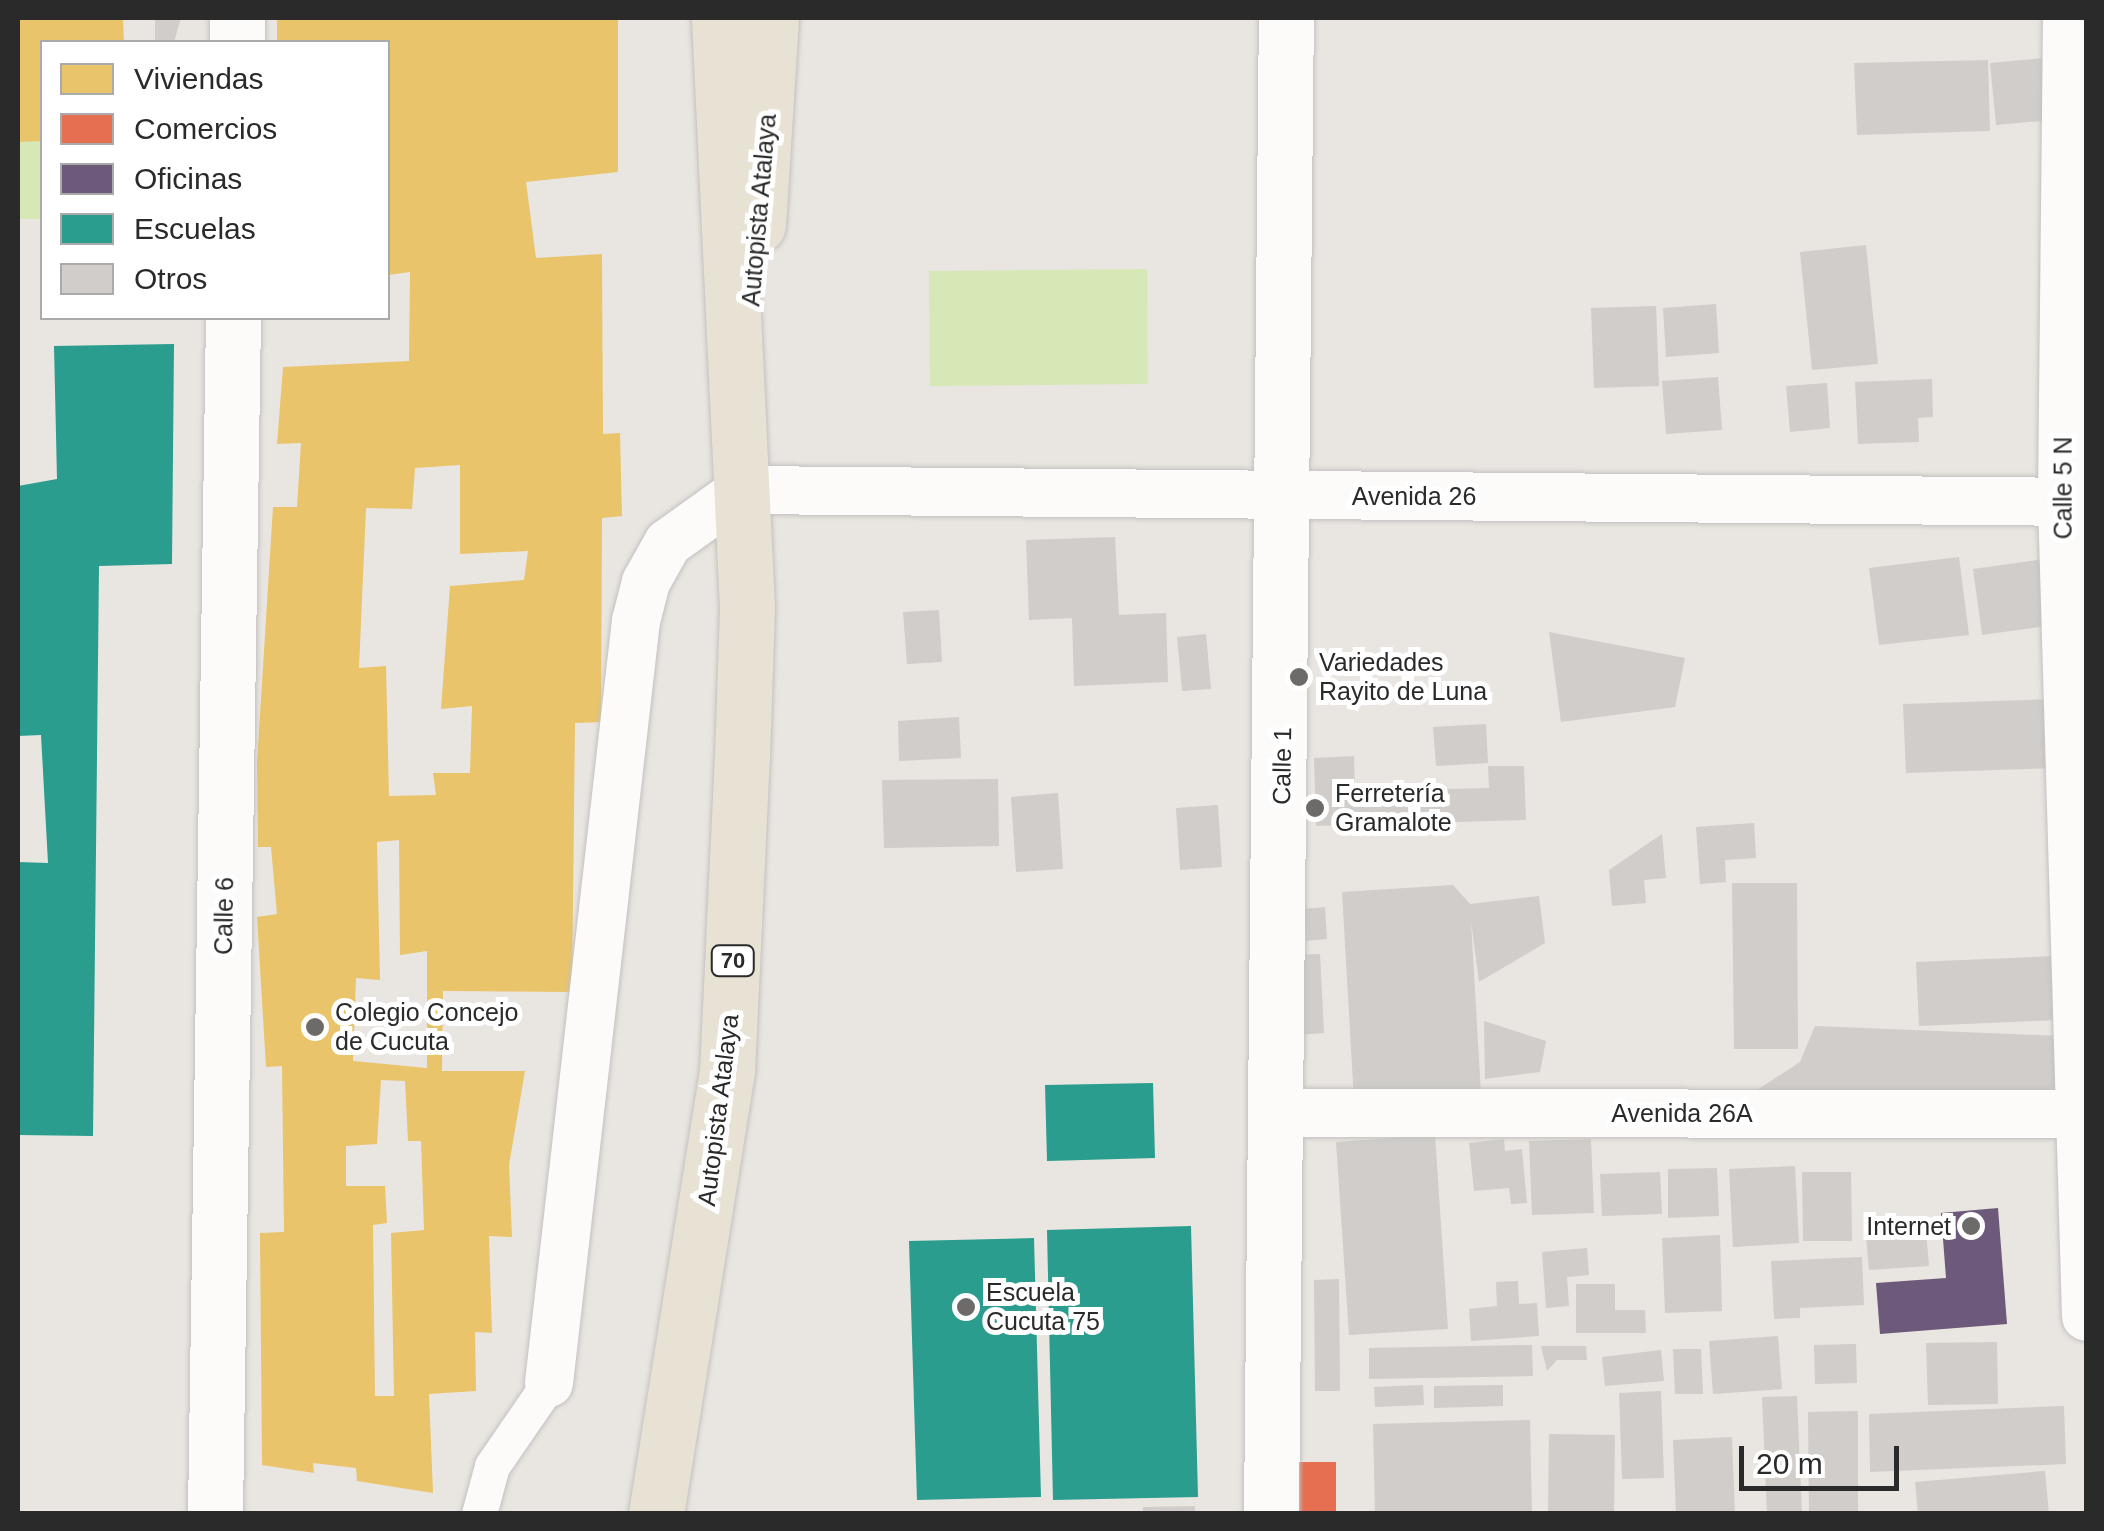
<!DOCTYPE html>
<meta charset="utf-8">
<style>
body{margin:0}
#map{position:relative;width:2104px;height:1531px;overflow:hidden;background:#e9e5e0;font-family:Arial,sans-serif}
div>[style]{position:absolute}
.pitch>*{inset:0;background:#d6e8b6}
.homes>*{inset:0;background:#e9c46a}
.shops>*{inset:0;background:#e76f51}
.offices>*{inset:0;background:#6d597a}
.schools>*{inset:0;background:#2a9d8f}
.building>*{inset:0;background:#d0cdca}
.roads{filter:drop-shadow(0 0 2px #c2c1c1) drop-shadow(0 0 2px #c2c1c1)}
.pedestrian>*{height:35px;margin:-17.5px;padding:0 17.5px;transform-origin:17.5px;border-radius:17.5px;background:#fcfbfa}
.minor>*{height:48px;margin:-24px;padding:0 24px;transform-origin:24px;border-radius:24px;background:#fcfbfa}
.tertiary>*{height:55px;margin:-27.5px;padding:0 27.5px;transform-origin:27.5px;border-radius:27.5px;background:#fcfbfa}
.primary>*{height:55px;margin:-27.5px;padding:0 27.5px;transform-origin:27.5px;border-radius:27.5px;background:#e7e2d4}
.dots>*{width:28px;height:28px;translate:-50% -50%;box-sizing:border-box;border:5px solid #fff;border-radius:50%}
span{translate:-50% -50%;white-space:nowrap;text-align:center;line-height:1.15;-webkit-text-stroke:10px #fff;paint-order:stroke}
.shield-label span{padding:2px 8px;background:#fff;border:2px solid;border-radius:8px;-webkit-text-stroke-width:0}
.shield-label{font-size:22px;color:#2a2a2a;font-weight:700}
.street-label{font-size:25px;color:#2a2a2a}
.poi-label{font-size:25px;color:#2a2a2a}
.left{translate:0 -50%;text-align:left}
.right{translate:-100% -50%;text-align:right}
.frame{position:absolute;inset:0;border:20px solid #2a2a2a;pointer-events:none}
.legend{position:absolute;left:40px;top:40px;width:350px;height:280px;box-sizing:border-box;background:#fff;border:2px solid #aaa;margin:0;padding:12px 18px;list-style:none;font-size:30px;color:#2a2a2a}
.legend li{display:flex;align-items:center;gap:20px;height:50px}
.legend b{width:50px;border:2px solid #aaa}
.scale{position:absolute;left:1739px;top:1446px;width:160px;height:45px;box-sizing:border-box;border:5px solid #2a2a2a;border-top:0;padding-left:12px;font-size:30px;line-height:35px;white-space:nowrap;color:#2a2a2a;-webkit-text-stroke:8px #fff;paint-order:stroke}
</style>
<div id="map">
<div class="pitch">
<i style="clip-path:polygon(18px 18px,108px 18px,108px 42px,42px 42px,42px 219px,18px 219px)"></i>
<i style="clip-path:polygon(1147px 269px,1148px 384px,930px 386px,929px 271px)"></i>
</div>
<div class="homes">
<i style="clip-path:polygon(18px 18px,123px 18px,124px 42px,42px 42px,42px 141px,18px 142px)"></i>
<i style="clip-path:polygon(evenodd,277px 18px,618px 18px,618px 172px,526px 182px,536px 258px,602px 254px,603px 434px,620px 433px,622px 516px,602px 518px,601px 722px,575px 723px,572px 992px,443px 991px,442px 1071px,525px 1071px,509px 1165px,512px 1237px,489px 1236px,492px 1333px,475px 1332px,476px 1391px,429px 1394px,433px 1493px,357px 1481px,356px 1468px,313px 1463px,314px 1473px,262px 1465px,260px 1233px,284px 1232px,282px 1066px,266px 1067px,257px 917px,277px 914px,271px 847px,258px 847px,257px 763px,273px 507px,297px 507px,301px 443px,277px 444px,283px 367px,409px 361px,410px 272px,388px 275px,388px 42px,277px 42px,277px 18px,460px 465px,460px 554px,528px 551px,524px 580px,450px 586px,441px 709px,472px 706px,470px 773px,433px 773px,436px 795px,389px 796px,386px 666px,359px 668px,366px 508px,412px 509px,415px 468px,460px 465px,277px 18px,399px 840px,400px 955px,427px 951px,427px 1068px,353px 1061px,356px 978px,380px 980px,377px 842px,399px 840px,277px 18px,381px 1080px,405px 1081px,408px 1141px,421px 1141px,424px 1230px,391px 1233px,394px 1396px,375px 1396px,373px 1225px,387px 1223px,385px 1186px,346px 1186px,346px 1146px,377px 1144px,381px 1080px)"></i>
</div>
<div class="shops">
<i style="clip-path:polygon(1297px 1462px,1336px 1462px,1336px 1514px,1297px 1514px)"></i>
</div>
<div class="offices">
<i style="clip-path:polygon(1998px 1208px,2007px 1324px,1880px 1334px,1876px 1283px,1946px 1278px,1941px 1213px)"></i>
</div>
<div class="schools">
<i style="clip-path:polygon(174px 344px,172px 564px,99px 566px,93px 1136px,18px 1135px,18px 862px,48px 863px,41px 735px,18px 736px,18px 486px,57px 479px,54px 346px)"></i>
<i style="clip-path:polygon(1153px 1083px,1155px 1158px,1047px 1161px,1045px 1085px)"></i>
<i style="clip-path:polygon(1191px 1226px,1198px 1497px,1053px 1500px,1047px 1230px)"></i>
<i style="clip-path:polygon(1034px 1238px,1041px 1497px,917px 1500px,909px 1241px)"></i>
</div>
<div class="building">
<i style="clip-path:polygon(155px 18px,181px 18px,174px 42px,155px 42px)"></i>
<i style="clip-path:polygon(2044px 58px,2051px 120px,1996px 125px,1990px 63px)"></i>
<i style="clip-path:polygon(1988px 60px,1990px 131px,1857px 135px,1854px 63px)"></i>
<i style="clip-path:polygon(1866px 245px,1878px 364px,1812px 370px,1800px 252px)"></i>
<i style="clip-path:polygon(1716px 304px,1719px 353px,1666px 357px,1663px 308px)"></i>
<i style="clip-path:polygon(1656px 306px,1659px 386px,1594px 388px,1591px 308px)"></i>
<i style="clip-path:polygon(1718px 377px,1722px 430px,1666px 434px,1662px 381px)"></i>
<i style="clip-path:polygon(1932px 379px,1933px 417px,1918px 418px,1919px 442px,1858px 444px,1855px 382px)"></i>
<i style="clip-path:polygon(1827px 383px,1830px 428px,1790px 432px,1786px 386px)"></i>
<i style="clip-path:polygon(1115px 537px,1119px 615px,1166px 613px,1168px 682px,1074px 686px,1072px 618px,1029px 620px,1026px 540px)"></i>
<i style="clip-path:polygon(1959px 557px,1969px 635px,1879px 645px,1869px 568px)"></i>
<i style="clip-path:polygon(2052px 558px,2061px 624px,1982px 635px,1973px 569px)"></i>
<i style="clip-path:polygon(939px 610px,942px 662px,907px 664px,903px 612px)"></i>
<i style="clip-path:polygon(1549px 632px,1685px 658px,1675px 707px,1561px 722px)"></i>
<i style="clip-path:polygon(1206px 634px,1211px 689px,1182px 691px,1177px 637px)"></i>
<i style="clip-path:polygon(2056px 699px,2058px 768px,1906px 773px,1903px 704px)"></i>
<i style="clip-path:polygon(959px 717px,961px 758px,899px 761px,898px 721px)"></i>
<i style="clip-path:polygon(1486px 724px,1488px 763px,1436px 766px,1433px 727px)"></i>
<i style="clip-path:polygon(1354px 756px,1355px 791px,1489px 788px,1488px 766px,1524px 766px,1526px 820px,1316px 826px,1314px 758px)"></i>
<i style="clip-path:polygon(998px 779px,999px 846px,884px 848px,882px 780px)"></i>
<i style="clip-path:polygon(1058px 793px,1063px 869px,1016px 872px,1011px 797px)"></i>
<i style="clip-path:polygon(1218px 805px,1222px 867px,1180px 870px,1176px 808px)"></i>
<i style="clip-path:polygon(1754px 823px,1756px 858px,1725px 860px,1726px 882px,1700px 884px,1696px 827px)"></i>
<i style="clip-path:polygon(1662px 834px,1666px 878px,1644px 880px,1646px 903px,1612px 906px,1609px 870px)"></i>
<i style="clip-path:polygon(1732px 883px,1797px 883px,1798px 1049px,1734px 1049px)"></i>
<i style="clip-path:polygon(1453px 885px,1470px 904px,1539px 896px,1545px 943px,1479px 982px,1471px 921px,1481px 1094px,1354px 1101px,1342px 892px)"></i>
<i style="clip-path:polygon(1325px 907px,1327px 939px,1306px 941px,1304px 909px)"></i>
<i style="clip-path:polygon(1320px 954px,1324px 1033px,1298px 1035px,1294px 955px)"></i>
<i style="clip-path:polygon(2055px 956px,2058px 1020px,1919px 1026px,1916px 962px)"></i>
<i style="clip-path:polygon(1484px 1021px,1546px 1041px,1540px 1072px,1485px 1079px)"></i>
<i style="clip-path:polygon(1815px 1026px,2060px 1036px,2057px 1108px,1748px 1096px,1800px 1062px)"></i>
<i style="clip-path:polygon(1435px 1135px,1448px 1329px,1349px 1335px,1336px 1142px)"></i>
<i style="clip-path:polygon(1504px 1139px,1505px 1151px,1522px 1149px,1527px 1203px,1511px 1204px,1509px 1188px,1474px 1191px,1469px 1143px)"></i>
<i style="clip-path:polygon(1591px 1139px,1594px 1213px,1532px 1215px,1529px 1141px)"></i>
<i style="clip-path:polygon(1795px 1166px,1799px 1243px,1733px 1247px,1729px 1169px)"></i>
<i style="clip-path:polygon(1717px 1168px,1719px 1216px,1668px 1218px,1668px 1169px)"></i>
<i style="clip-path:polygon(1660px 1172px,1662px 1214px,1602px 1216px,1600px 1174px)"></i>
<i style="clip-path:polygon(1802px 1172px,1851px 1172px,1852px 1241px,1803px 1241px)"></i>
<i style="clip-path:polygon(1925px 1219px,1929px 1266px,1869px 1270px,1865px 1224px)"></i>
<i style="clip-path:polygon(1720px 1235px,1722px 1311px,1665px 1313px,1662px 1238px)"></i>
<i style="clip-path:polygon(1587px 1248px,1589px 1275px,1567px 1277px,1569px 1306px,1546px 1308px,1542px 1252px)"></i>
<i style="clip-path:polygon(1862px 1257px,1864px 1305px,1800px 1308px,1800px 1318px,1774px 1319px,1771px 1261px)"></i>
<i style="clip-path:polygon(1339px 1279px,1340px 1391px,1315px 1391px,1314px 1280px)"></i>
<i style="clip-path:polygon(1518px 1281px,1519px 1304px,1537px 1303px,1539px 1336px,1471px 1341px,1469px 1309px,1497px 1306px,1496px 1282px)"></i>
<i style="clip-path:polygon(1576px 1284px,1615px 1284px,1615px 1310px,1645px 1310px,1646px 1333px,1576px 1333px)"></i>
<i style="clip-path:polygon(1778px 1336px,1782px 1389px,1713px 1394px,1709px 1341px)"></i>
<i style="clip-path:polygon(1997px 1342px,1998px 1404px,1928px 1405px,1926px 1343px)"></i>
<i style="clip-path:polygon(1856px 1344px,1857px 1383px,1815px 1384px,1814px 1345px)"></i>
<i style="clip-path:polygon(1532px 1345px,1533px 1376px,1369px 1379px,1369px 1348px)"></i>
<i style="clip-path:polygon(1541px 1346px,1586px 1346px,1587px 1360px,1557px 1360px,1547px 1371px)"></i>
<i style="clip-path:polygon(1673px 1349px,1701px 1349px,1703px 1394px,1675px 1394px)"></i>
<i style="clip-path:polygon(1661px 1350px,1664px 1381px,1605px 1386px,1602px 1357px)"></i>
<i style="clip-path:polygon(1423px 1385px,1424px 1405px,1375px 1407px,1374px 1387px)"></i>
<i style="clip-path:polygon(1503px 1385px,1503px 1406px,1434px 1408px,1434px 1386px)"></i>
<i style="clip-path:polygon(1661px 1391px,1664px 1478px,1622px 1479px,1619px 1393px)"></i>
<i style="clip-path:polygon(1797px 1396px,1802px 1514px,1767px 1514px,1762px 1397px)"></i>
<i style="clip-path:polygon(2064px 1406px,2066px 1464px,1870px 1472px,1869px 1414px)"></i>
<i style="clip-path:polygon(1858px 1411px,1858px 1514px,1809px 1514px,1808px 1412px)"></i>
<i style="clip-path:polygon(1530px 1420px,1532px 1514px,1375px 1514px,1373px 1424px)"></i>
<i style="clip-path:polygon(1549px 1434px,1615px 1435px,1614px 1514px,1548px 1514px)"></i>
<i style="clip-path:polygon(1732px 1437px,1735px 1514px,1676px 1514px,1673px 1440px)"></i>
<i style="clip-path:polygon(2045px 1471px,2049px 1514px,1918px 1514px,1915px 1482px)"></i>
<i style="clip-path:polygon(1195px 1506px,1195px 1514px,1143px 1514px,1143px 1507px)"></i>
</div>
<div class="roads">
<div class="pedestrian">
<i style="left:479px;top:1514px;width:50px;rotate:-74.8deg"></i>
<i style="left:492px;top:1466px;width:101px;rotate:-55.5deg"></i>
</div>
<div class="minor">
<i style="left:2067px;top:18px;width:484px;rotate:90.6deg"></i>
<i style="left:2062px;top:502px;width:815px;rotate:88.31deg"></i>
<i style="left:1278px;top:1113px;width:808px;rotate:0.07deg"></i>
<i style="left:549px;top:1383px;width:767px;rotate:-83.49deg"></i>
<i style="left:636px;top:621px;width:40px;rotate:-75.6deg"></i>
<i style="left:646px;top:582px;width:45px;rotate:-60.6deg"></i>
<i style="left:668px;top:543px;width:91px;rotate:-35.6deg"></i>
<i style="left:742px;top:490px;width:1344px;rotate:0.51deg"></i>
</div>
<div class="tertiary">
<i style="left:237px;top:42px;width:24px;rotate:-90deg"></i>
<i style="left:215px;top:1514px;width:1196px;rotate:-89.14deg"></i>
<i style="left:1271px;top:1514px;width:1496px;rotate:-89.43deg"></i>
</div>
<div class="primary">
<i style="left:758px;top:225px;width:207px;rotate:-86.4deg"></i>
<i style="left:656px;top:1514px;width:448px;rotate:-80.9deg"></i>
<i style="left:727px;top:1072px;width:314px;rotate:-87.3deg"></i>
<i style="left:742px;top:758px;width:150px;rotate:-88.1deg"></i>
<i style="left:747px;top:608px;width:591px;rotate:-92.72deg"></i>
</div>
</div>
<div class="dots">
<i style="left:1299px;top:677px;background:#6d6b6a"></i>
<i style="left:1315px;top:808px;background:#6d6b6a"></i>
<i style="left:315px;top:1027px;background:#6d6b6a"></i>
<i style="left:1971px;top:1226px;background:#6d6b6a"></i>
<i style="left:966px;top:1307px;background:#6d6b6a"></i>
</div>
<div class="shield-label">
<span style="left:733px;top:961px">70</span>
</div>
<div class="street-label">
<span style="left:759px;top:210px;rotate:-85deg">Autopista Atalaya</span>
<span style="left:2063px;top:488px;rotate:-90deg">Calle 5 N</span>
<span style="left:1414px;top:496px">Avenida 26</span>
<span style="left:1282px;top:766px;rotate:-89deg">Calle 1</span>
<span style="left:224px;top:916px;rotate:-89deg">Calle 6</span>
<span style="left:718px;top:1110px;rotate:-83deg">Autopista Atalaya</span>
<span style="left:1682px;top:1113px">Avenida 26A</span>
</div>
<div class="poi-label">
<span class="left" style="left:1319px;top:677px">Variedades<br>Rayito de Luna</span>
<span class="left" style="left:1335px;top:808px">Ferretería<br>Gramalote</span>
<span class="left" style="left:335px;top:1027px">Colegio Concejo<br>de Cucuta</span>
<span class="right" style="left:1951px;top:1226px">Internet</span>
<span class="left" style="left:986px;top:1307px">Escuela<br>Cucuta 75</span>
</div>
<div class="frame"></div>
<ul class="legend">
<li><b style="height:28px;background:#e9c46a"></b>Viviendas</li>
<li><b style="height:28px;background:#e76f51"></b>Comercios</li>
<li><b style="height:28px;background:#6d597a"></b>Oficinas</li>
<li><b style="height:28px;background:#2a9d8f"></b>Escuelas</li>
<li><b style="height:28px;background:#d0cdca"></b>Otros</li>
</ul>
<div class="scale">20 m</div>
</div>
